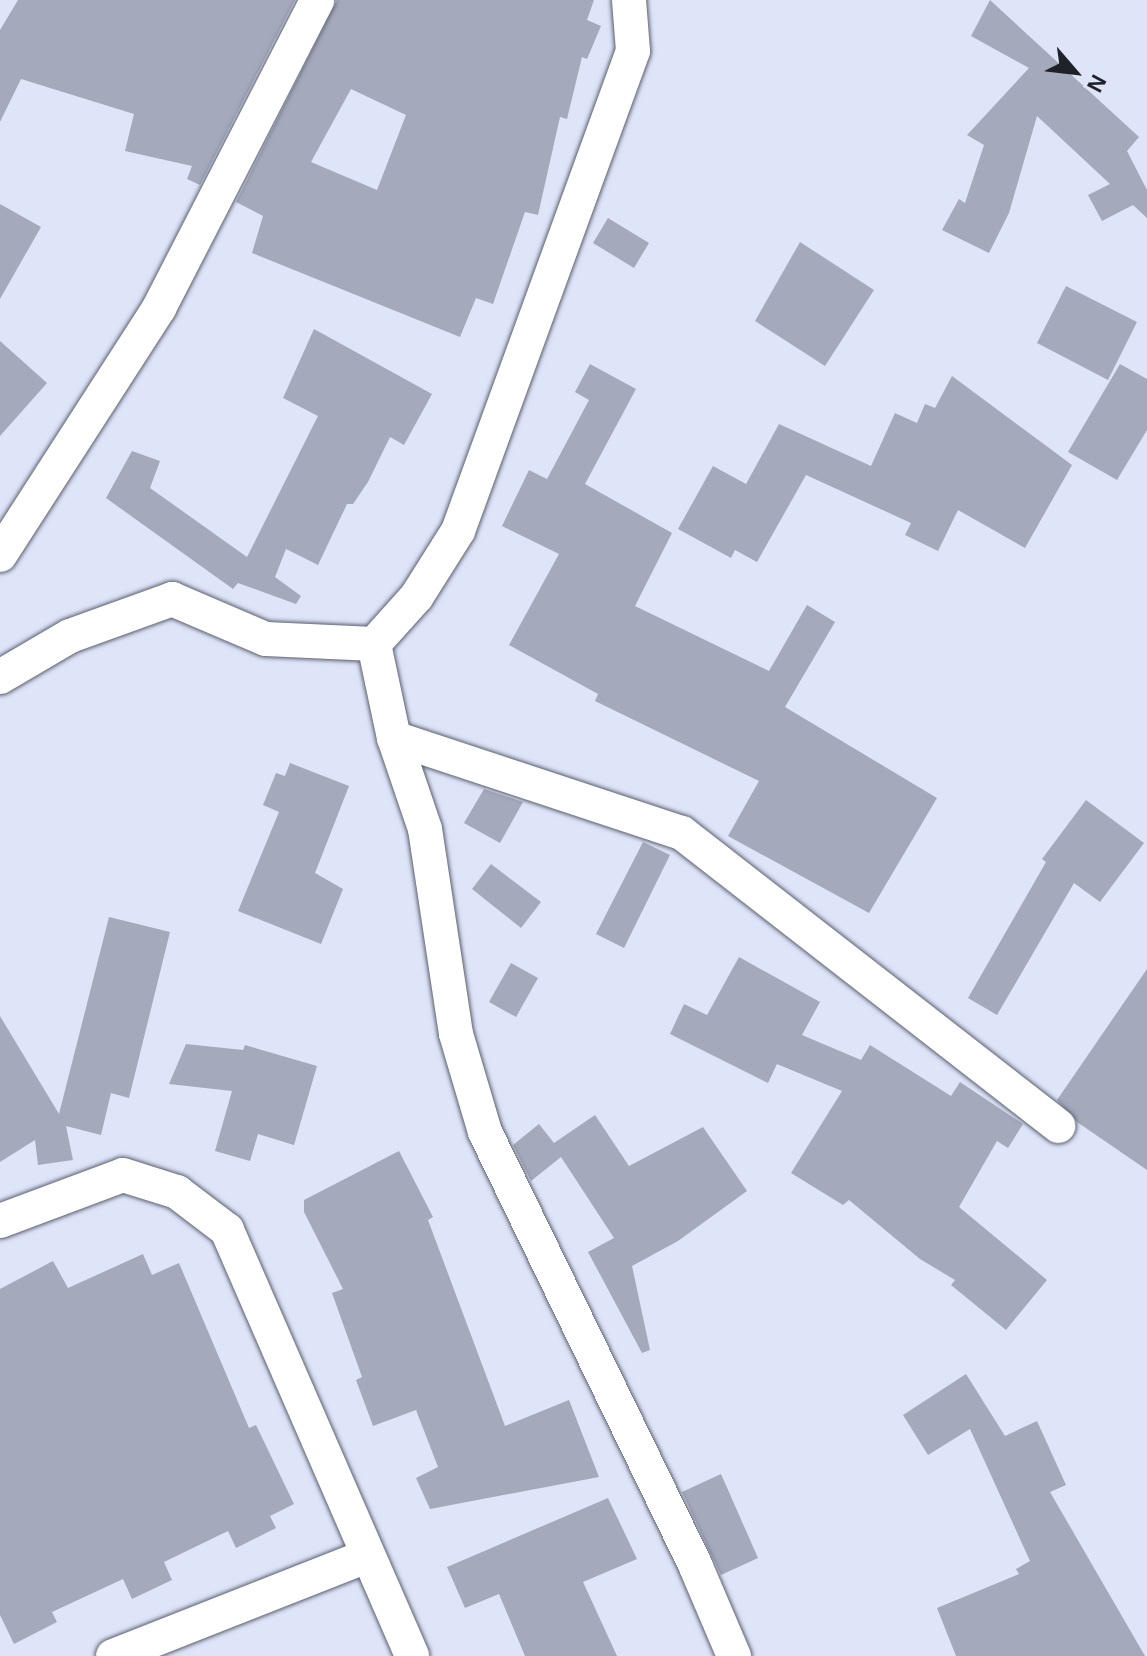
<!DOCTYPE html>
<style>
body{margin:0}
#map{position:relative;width:1147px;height:1656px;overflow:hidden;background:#dfe5f9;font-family:Helvetica,sans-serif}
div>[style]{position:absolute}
.building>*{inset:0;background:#a4a9bc}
.roads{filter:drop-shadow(0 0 2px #5a5f70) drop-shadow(0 0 2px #5a5f70)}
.minor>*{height:34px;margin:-17px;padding:0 17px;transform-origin:17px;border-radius:17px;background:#fff}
span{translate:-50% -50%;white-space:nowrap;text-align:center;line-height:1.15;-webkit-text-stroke:7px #dfe5f9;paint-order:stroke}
.north{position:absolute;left:1035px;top:32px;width:80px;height:80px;-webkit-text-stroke:6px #dfe5f9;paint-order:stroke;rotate:118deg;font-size:22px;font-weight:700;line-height:32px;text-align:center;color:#202229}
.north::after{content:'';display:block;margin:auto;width:28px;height:36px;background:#202229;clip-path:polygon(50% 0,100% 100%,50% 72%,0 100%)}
</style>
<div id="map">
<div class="building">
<i style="clip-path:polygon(18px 0,295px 0,200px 185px,187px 179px,192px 166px,125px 151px,134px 114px,21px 79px,0 122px,0 30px)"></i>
<i style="clip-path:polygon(evenodd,337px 0,594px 0,587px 20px,601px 26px,587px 59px,582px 57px,567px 119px,560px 117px,538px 215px,525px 212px,493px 304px,476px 298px,460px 337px,252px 253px,263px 216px,236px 202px,337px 0,351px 89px,406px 115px,377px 190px,311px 162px,351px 89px)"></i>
<i style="clip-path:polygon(990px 0,1139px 137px,1127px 151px,1147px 190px,1147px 218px,1133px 205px,1102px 221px,1088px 195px,1110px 184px,1037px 116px,1009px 213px,989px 253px,942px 230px,959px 199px,965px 203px,984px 145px,967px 135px,1029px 68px,971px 36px)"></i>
<i style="clip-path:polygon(0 204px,41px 227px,0 299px)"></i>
<i style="clip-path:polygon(608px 218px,649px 243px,634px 268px,593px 243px)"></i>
<i style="clip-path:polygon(800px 242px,874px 290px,825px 366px,755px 321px)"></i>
<i style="clip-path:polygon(1066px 286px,1137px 322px,1108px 380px,1037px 343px)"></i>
<i style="clip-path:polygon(314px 329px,432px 394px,404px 445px,390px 437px,368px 482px,353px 504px,347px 504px,318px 565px,286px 549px,275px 577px,301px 596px,296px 604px,238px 583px,233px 589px,106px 498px,132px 451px,160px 461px,150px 488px,247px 557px,318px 416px,283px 398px)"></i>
<i style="clip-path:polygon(0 341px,47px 383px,0 436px)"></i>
<i style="clip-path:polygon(590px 364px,636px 389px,585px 484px,672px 533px,635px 606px,769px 671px,807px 605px,835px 622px,785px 707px,937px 798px,869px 913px,728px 836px,759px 781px,595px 701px,598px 694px,509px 645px,559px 554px,502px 526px,529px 470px,547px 479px,589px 400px,575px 392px)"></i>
<i style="clip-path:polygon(1120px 364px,1147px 379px,1147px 430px,1117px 480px,1068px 452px)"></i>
<i style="clip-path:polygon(952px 376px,1072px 465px,1025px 548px,958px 510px,938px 551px,905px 535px,911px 523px,806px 475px,757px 562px,735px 550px,731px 558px,678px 529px,713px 466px,746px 484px,779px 424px,871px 466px,895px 413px,917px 423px,925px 404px,935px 408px)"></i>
<i style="clip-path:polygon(290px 763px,349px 786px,315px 873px,343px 889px,321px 944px,238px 911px,279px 812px,263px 805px,276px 773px,285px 776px)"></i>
<i style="clip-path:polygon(484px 789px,523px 802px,500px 843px,464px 823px)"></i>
<i style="clip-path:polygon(1086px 800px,1144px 843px,1100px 902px,1074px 883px,997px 1015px,968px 998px,1046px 862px,1042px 859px)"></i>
<i style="clip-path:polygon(643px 842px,670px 855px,624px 948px,596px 934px)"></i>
<i style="clip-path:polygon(491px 864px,541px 902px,521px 928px,472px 889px)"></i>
<i style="clip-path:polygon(109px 917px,170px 932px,129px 1098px,111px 1093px,101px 1135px,66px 1126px,73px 1160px,38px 1165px,35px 1140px,0 1162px,0 1016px,59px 1114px)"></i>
<i style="clip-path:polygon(739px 957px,820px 1002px,802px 1035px,861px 1060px,870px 1045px,951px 1096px,960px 1082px,1023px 1124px,1008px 1148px,997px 1141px,959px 1207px,1047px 1280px,1006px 1330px,951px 1285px,955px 1280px,920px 1259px,849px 1200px,843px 1205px,791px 1173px,842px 1091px,777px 1064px,768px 1083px,670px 1034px,684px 1004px,707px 1015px)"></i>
<i style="clip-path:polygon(511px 963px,538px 978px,516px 1017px,489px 1002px)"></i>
<i style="clip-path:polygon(1147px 969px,1147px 1170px,1077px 1122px,1057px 1100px)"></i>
<i style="clip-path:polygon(186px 1044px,243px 1050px,245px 1045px,317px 1066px,294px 1145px,258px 1134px,250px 1161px,215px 1151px,232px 1091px,169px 1084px)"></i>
<i style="clip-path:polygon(595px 1115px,629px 1166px,703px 1127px,747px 1191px,678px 1241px,632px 1266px,650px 1350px,642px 1353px,588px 1252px,614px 1238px,561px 1157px,531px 1181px,513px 1145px,539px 1124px,554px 1143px)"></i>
<i style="clip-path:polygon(399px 1151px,433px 1217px,428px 1220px,505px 1426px,569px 1400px,599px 1477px,430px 1509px,416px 1478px,438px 1467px,416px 1410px,373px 1426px,356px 1380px,362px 1377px,332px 1293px,343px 1289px,304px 1212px,304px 1200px)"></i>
<i style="clip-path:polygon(143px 1254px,152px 1275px,179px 1263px,249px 1428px,256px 1425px,294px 1504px,270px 1516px,276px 1528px,236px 1548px,228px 1531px,164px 1562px,172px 1580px,132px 1599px,123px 1579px,52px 1612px,57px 1622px,14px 1644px,0 1615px,0 1289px,53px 1261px,68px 1288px)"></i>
<i style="clip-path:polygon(966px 1374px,1005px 1436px,1037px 1421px,1066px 1485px,1050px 1492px,1145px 1656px,956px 1656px,937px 1608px,1019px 1574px,1016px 1569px,1030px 1561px,970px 1429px,928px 1455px,903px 1415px)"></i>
<i style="clip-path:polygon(721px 1474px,758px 1558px,721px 1575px,682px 1492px)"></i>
<i style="clip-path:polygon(608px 1498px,637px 1559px,583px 1582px,617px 1656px,525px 1656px,499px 1594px,465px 1608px,447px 1567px)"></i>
</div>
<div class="roads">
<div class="minor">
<i style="left:0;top:555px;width:294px;rotate:-57.2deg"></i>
<i style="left:159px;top:308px;width:346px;rotate:-62.8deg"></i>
<i style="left:374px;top:644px;width:96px;rotate:78deg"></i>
<i style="left:394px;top:738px;width:96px;rotate:71.2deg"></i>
<i style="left:425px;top:829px;width:207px;rotate:81.4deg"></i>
<i style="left:456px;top:1034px;width:102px;rotate:73.5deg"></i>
<i style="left:485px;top:1132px;width:483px;rotate:64.1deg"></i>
<i style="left:696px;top:1567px;width:97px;rotate:66.9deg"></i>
<i style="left:0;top:677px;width:81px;rotate:-30.4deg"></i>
<i style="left:70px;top:636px;width:109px;rotate:-19.9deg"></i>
<i style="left:172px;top:599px;width:102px;rotate:23.1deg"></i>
<i style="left:266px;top:639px;width:108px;rotate:2.7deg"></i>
<i style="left:374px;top:644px;width:64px;rotate:-48.1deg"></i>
<i style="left:417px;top:596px;width:77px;rotate:-57.8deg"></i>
<i style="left:458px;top:531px;width:511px;rotate:-69.97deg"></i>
<i style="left:633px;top:51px;width:51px;rotate:-94.5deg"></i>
<i style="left:394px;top:738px;width:303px;rotate:18.3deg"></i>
<i style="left:682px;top:833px;width:477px;rotate:37.9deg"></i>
<i style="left:0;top:1221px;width:131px;rotate:-20.5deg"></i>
<i style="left:123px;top:1175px;width:57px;rotate:17.5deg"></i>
<i style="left:177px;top:1192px;width:63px;rotate:37.2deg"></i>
<i style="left:227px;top:1230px;width:464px;rotate:66.5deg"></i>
<i style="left:113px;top:1656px;width:273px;rotate:-21.5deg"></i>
</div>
</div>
<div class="north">N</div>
</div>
